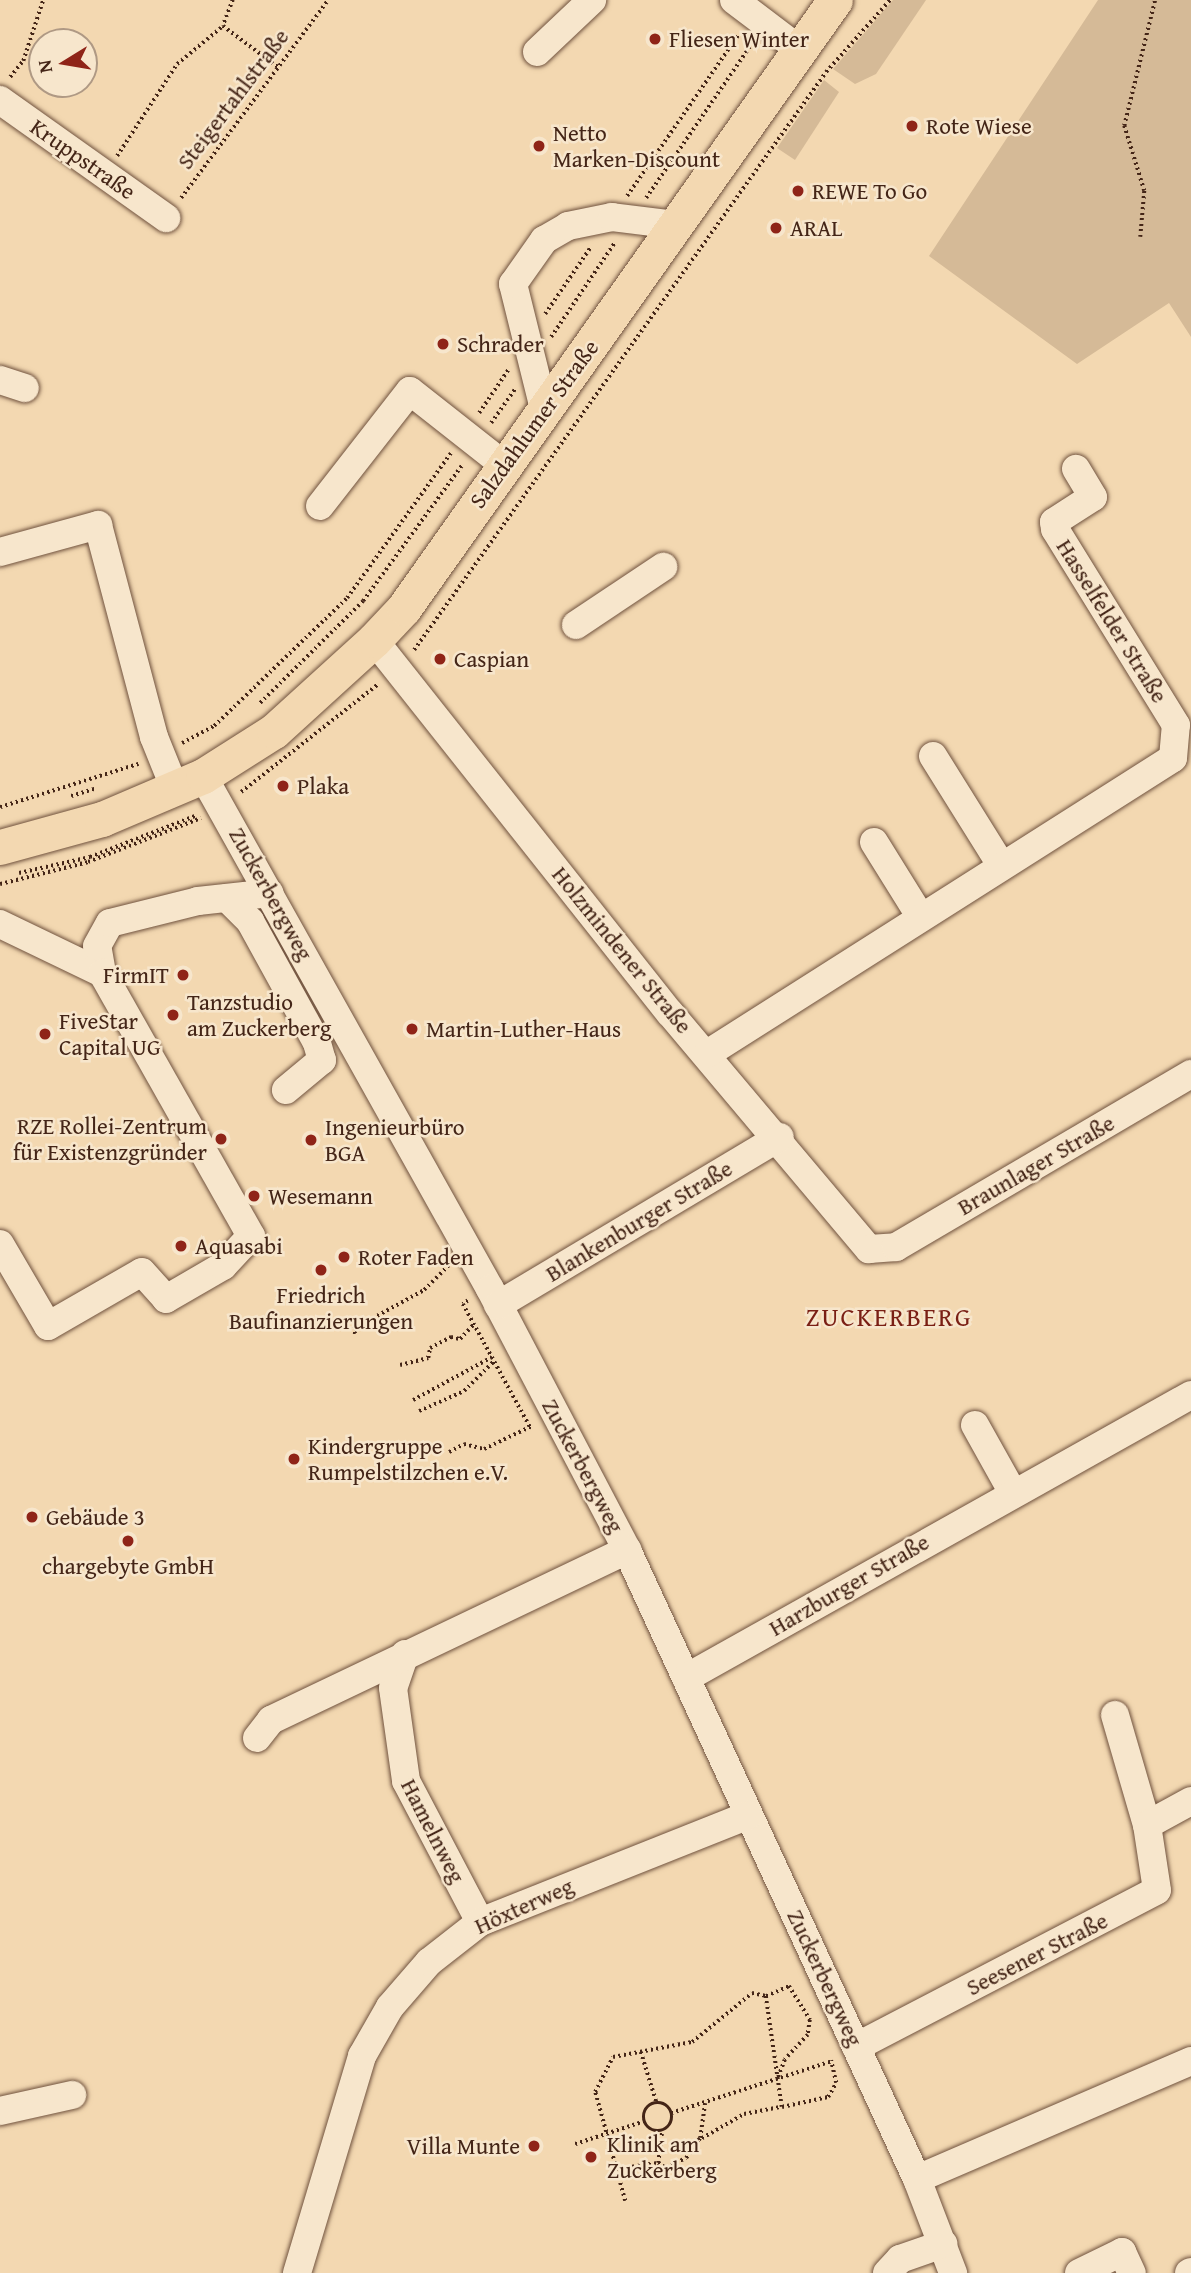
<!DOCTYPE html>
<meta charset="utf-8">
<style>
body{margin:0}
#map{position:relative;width:1191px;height:2273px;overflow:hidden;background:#f3d8b1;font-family:"Gentium Book Plus",serif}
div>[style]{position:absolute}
.green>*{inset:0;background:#d5ba97}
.path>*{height:3.5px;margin-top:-1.75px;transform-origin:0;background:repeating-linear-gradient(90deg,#442517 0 2px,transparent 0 5.5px)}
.path>.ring{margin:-1.75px;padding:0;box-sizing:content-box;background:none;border:3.5px solid #442517;border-radius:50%}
.roads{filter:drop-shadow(0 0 2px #70523e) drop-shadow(0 0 2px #70523e)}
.minor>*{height:28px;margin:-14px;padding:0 14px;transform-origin:14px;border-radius:14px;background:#f7e6cc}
.major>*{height:35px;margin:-17.5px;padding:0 17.5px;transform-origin:17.5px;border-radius:17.5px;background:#f3d8b1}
.dots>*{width:19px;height:19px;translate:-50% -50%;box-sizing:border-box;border:4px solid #f7e6cc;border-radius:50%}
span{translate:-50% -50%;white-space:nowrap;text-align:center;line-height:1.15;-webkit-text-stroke:5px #f7e6cc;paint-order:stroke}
.poi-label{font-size:23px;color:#442517}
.left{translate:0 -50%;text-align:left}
.right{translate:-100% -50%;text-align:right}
.street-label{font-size:23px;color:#442517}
.quarter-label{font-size:26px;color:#7a1f14;letter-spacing:2px}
.north{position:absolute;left:28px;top:28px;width:70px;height:70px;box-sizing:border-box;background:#f7e6cc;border:2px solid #af9984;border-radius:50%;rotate:259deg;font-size:19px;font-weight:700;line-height:28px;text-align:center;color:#442517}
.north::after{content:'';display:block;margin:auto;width:24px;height:32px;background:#8f2418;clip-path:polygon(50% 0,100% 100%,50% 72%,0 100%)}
</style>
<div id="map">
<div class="green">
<i style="clip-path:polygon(893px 0,926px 0,876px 74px,855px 84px,833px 69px)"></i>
<i style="clip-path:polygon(1098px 0,1191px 0,1191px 337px,1169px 303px,1077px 364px,929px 256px)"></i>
<i style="clip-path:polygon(824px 80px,839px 92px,795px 160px,777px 148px)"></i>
</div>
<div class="path">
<i style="left:233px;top:0;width:28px;rotate:111deg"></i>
<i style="left:223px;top:26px;width:69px;rotate:36.7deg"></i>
<i style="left:10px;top:77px;width:21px;rotate:-51deg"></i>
<i style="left:23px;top:61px;width:64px;rotate:-71.8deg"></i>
<i style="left:117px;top:156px;width:110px;rotate:-56.9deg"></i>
<i style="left:177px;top:64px;width:60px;rotate:-39.6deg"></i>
<i style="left:627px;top:196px;width:196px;rotate:-55.4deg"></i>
<i style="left:181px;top:198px;width:247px;rotate:-53.4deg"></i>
<i style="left:646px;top:198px;width:188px;rotate:-55.6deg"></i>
<i style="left:1140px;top:237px;width:46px;rotate:-85deg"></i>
<i style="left:1144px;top:191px;width:68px;rotate:-107.1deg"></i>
<i style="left:1124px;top:126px;width:130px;rotate:-76.2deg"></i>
<i style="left:545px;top:314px;width:80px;rotate:-55.7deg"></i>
<i style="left:551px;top:337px;width:115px;rotate:-56deg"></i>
<i style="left:479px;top:413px;width:52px;rotate:-56deg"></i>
<i style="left:491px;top:423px;width:42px;rotate:-54.8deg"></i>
<i style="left:414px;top:650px;width:710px;rotate:-54.52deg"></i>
<i style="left:826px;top:72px;width:96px;rotate:-48.4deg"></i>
<i style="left:260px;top:703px;width:145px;rotate:-44.7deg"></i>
<i style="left:363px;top:601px;width:170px;rotate:-53.9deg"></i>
<i style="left:182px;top:743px;width:36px;rotate:-28deg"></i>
<i style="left:214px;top:726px;width:185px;rotate:-43.9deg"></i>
<i style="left:347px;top:598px;width:178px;rotate:-54.4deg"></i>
<i style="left:241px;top:792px;width:174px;rotate:-38.2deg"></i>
<i style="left:71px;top:796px;width:27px;rotate:-17deg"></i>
<i style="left:0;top:807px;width:145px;rotate:-17.3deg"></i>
<i style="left:19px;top:873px;width:73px;rotate:-12.7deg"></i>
<i style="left:90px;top:857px;width:115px;rotate:-21.4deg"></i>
<i style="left:0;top:884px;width:91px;rotate:-14deg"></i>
<i style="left:88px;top:862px;width:121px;rotate:-21.3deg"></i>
<i style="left:468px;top:1301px;width:6px;rotate:149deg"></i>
<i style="left:463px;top:1304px;width:140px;rotate:61.4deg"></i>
<i style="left:355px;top:1334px;width:5px;rotate:-112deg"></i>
<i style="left:353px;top:1329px;width:81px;rotate:-28.8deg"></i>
<i style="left:424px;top:1290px;width:35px;rotate:-45deg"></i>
<i style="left:400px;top:1365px;width:29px;rotate:-14deg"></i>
<i style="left:428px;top:1358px;width:10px;rotate:-79deg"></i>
<i style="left:430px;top:1348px;width:24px;rotate:-28deg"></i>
<i style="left:451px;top:1337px;width:9px;rotate:13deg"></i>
<i style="left:460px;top:1339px;width:21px;rotate:-47deg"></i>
<i style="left:413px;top:1400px;width:90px;rotate:-28.6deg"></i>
<i style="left:419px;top:1411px;width:49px;rotate:-24deg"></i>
<i style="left:464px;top:1391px;width:42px;rotate:-45deg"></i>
<i style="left:449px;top:1452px;width:17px;rotate:-28deg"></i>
<i style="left:464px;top:1444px;width:21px;rotate:14deg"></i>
<i style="left:484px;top:1449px;width:53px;rotate:-25.6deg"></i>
<i style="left:766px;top:1996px;width:25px;rotate:-23deg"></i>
<i style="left:789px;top:1986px;width:40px;rotate:58deg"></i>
<i style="left:810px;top:2020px;width:15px;rotate:98deg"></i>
<i style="left:808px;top:2035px;width:34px;rotate:133deg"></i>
<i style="left:785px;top:2060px;width:19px;rotate:111deg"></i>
<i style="left:641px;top:2052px;width:54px;rotate:72.9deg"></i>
<i class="ring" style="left:644px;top:2103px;width:24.5px;height:24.5px"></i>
<i style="left:671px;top:2113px;width:169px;rotate:-17.9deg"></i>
<i style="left:697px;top:2141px;width:54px;rotate:-29.9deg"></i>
<i style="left:744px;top:2114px;width:38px;rotate:-11deg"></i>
<i style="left:575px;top:2144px;width:74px;rotate:-18.2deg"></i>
<i style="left:658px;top:2163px;width:9px;rotate:32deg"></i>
<i style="left:666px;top:2168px;width:22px;rotate:-27deg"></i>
<i style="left:686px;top:2158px;width:24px;rotate:-55deg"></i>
<i style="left:700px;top:2138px;width:35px;rotate:-82deg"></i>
<i style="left:616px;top:2169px;width:42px;rotate:-8.1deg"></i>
<i style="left:658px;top:2163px;width:32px;rotate:-83deg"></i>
<i style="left:625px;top:2201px;width:113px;rotate:-105.4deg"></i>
<i style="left:595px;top:2092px;width:39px;rotate:-63deg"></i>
<i style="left:613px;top:2057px;width:80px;rotate:-10.8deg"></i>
<i style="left:692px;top:2042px;width:77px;rotate:-39.2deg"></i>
<i style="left:752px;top:1993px;width:14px;rotate:12deg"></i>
<i style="left:766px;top:1996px;width:112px;rotate:81.8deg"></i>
<i style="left:782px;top:2107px;width:47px;rotate:-12.3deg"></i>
<i style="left:828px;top:2097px;width:16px;rotate:-60deg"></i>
<i style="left:836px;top:2083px;width:23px;rotate:-103deg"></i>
</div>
<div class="roads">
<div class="minor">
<i style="left:734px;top:0;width:83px;rotate:37.1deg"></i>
<i style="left:537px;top:52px;width:76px;rotate:-43.4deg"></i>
<i style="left:0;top:100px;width:204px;rotate:35.4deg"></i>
<i style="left:0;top:380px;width:26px;rotate:18deg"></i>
<i style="left:544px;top:409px;width:129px;rotate:-103.9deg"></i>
<i style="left:513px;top:284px;width:54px;rotate:-54.8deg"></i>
<i style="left:544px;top:240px;width:28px;rotate:-30deg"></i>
<i style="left:568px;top:226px;width:45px;rotate:-11.6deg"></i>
<i style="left:612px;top:217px;width:64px;rotate:7.1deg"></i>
<i style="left:320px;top:506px;width:146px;rotate:-52deg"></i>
<i style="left:410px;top:391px;width:120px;rotate:38.2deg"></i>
<i style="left:0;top:552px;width:102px;rotate:-15.4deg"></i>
<i style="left:98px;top:525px;width:219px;rotate:75.2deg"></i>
<i style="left:154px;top:737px;width:56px;rotate:68deg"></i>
<i style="left:576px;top:625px;width:105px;rotate:-33.7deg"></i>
<i style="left:374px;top:640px;width:476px;rotate:51.6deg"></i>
<i style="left:670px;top:1013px;width:309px;rotate:49.9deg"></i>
<i style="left:869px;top:1249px;width:27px;rotate:-4deg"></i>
<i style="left:896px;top:1247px;width:342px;rotate:-30.4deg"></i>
<i style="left:933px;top:756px;width:128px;rotate:58deg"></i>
<i style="left:203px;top:776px;width:588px;rotate:60.77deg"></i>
<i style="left:490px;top:1289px;width:295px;rotate:62.3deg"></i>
<i style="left:627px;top:1550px;width:693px;rotate:65.25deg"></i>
<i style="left:917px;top:2179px;width:101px;rotate:69deg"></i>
<i style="left:874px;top:842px;width:87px;rotate:58.1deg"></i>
<i style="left:227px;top:898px;width:33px;rotate:45deg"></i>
<i style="left:250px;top:921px;width:139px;rotate:61.2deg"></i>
<i style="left:317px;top:1043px;width:18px;rotate:74deg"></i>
<i style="left:322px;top:1060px;width:47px;rotate:140.2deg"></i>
<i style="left:0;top:924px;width:113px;rotate:25.7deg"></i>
<i style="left:102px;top:973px;width:27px;rotate:-100deg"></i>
<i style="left:97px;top:946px;width:26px;rotate:-61deg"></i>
<i style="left:110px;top:923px;width:91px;rotate:-14deg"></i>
<i style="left:198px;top:901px;width:72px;rotate:-6.3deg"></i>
<i style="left:707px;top:1054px;width:552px;rotate:-32.42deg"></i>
<i style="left:1173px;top:758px;width:33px;rotate:-85deg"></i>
<i style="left:1176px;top:725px;width:230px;rotate:-121.7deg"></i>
<i style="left:1055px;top:529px;width:7px;rotate:-98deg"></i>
<i style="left:1054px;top:522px;width:46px;rotate:-32.7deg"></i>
<i style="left:1093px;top:497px;width:33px;rotate:-121deg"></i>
<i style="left:0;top:1244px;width:95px;rotate:59.7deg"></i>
<i style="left:48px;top:1326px;width:108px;rotate:-29.9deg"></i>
<i style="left:142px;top:1272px;width:36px;rotate:48deg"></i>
<i style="left:166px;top:1299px;width:66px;rotate:-30.1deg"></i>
<i style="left:223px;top:1266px;width:41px;rotate:-47deg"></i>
<i style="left:251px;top:1236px;width:302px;rotate:-119.5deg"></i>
<i style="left:498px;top:1305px;width:328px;rotate:-30.8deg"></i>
<i style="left:975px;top:1425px;width:78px;rotate:60.8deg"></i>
<i style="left:405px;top:1654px;width:36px;rotate:109deg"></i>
<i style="left:393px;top:1688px;width:94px;rotate:82deg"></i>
<i style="left:406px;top:1781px;width:159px;rotate:62.3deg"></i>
<i style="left:686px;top:1678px;width:579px;rotate:-29.27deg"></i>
<i style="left:1115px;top:1715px;width:115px;rotate:73.8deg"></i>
<i style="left:257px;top:1738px;width:23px;rotate:-52deg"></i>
<i style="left:271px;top:1720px;width:395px;rotate:-25.5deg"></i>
<i style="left:856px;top:2047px;width:339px;rotate:-27.5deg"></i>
<i style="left:1157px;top:1890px;width:66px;rotate:-98.7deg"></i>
<i style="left:1147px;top:1825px;width:50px;rotate:-28.6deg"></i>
<i style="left:0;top:2111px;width:74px;rotate:-12.5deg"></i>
<i style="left:917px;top:2179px;width:298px;rotate:-23.3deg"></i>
<i style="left:297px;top:2273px;width:227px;rotate:-73.3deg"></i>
<i style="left:362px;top:2056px;width:56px;rotate:-60.3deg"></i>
<i style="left:390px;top:2007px;width:60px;rotate:-49.1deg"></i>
<i style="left:429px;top:1962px;width:65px;rotate:-38.1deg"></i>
<i style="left:480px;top:1922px;width:289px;rotate:-21.7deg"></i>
<i style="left:887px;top:2273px;width:19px;rotate:-47deg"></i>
<i style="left:900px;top:2259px;width:46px;rotate:-19.2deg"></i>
<i style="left:1079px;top:2273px;width:48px;rotate:-26deg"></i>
<i style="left:1122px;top:2252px;width:23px;rotate:65deg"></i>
<i style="left:1189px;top:2273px;width:2px;rotate:-27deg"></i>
</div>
<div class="major">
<i style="left:0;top:847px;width:106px;rotate:-15.4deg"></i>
<i style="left:102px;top:819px;width:110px;rotate:-23.1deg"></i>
<i style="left:203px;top:776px;width:84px;rotate:-32.4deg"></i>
<i style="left:274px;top:731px;width:135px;rotate:-42.3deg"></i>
<i style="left:374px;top:640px;width:44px;rotate:-46.8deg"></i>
<i style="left:404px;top:608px;width:745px;rotate:-54.67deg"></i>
</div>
</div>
<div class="dots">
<i style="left:655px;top:39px;background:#8f2418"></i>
<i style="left:912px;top:126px;background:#8f2418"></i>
<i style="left:539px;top:146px;background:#8f2418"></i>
<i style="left:798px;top:191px;background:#8f2418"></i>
<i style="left:776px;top:228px;background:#8f2418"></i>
<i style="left:443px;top:344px;background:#8f2418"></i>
<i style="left:440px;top:659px;background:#8f2418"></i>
<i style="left:283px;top:786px;background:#8f2418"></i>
<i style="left:183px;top:975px;background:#8f2418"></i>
<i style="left:173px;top:1015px;background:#8f2418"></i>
<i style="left:412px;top:1029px;background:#8f2418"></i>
<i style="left:45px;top:1034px;background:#8f2418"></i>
<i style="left:221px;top:1139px;background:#8f2418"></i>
<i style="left:311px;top:1140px;background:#8f2418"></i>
<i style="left:254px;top:1196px;background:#8f2418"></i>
<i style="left:181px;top:1246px;background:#8f2418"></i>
<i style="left:344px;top:1257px;background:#8f2418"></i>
<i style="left:321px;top:1270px;background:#8f2418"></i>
<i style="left:294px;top:1459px;background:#8f2418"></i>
<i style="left:32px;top:1517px;background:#8f2418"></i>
<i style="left:128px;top:1541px;background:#8f2418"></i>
<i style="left:534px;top:2146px;background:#8f2418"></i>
<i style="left:591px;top:2157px;background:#8f2418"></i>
</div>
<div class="poi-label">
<span class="left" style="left:669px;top:39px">Fliesen Winter</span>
<span class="left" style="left:926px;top:126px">Rote Wiese</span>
<span class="left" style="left:553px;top:146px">Netto<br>Marken-Discount</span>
<span class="left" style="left:812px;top:191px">REWE To Go</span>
<span class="left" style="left:790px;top:228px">ARAL</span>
<span class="left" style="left:457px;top:344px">Schrader</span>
<span class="left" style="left:454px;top:659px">Caspian</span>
<span class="left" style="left:297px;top:786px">Plaka</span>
<span class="right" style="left:169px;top:975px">FirmIT</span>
<span class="left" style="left:187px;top:1015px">Tanzstudio<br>am Zuckerberg</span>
<span class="left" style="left:59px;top:1034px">FiveStar<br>Capital UG</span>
<span class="left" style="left:426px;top:1029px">Martin-Luther-Haus</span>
<span class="right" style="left:207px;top:1139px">RZE Rollei-Zentrum<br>für Existenzgründer</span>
<span class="left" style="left:325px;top:1140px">Ingenieurbüro<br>BGA</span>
<span class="left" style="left:268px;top:1196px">Wesemann</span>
<span class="left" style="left:195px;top:1246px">Aquasabi</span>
<span class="left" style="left:358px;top:1257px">Roter Faden</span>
<span style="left:321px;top:1308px">Friedrich<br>Baufinanzierungen</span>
<span class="left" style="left:308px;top:1459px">Kindergruppe<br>Rumpelstilzchen e.V.</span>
<span class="left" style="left:46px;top:1517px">Gebäude 3</span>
<span style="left:128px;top:1566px">chargebyte GmbH</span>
<span class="left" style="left:607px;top:2157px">Klinik am<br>Zuckerberg</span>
<span class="right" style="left:520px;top:2146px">Villa Munte</span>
</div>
<div class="street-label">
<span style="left:233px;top:99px;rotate:-53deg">Steigertahlstraße</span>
<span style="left:83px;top:159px;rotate:35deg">Kruppstraße</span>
<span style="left:534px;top:424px;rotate:-54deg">Salzdahlumer Straße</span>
<span style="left:1112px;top:621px;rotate:58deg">Hasselfelder Straße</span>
<span style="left:271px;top:894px;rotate:61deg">Zuckerbergweg</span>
<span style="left:622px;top:950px;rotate:51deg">Holzmindener Straße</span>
<span style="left:1036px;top:1165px;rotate:-30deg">Braunlager Straße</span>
<span style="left:639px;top:1221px;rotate:-31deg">Blankenburger Straße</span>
<span style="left:583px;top:1466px;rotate:62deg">Zuckerbergweg</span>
<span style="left:849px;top:1585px;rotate:-30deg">Harzburger Straße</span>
<span style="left:433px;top:1831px;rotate:63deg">Hamelnweg</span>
<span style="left:524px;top:1906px;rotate:-24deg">Höxterweg</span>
<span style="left:1037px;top:1954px;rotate:-27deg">Seesener Straße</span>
<span style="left:825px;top:1978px;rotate:65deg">Zuckerbergweg</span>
</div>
<div class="quarter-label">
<span style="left:889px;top:1317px">ZUCKERBERG</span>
</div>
<div class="north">N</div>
</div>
